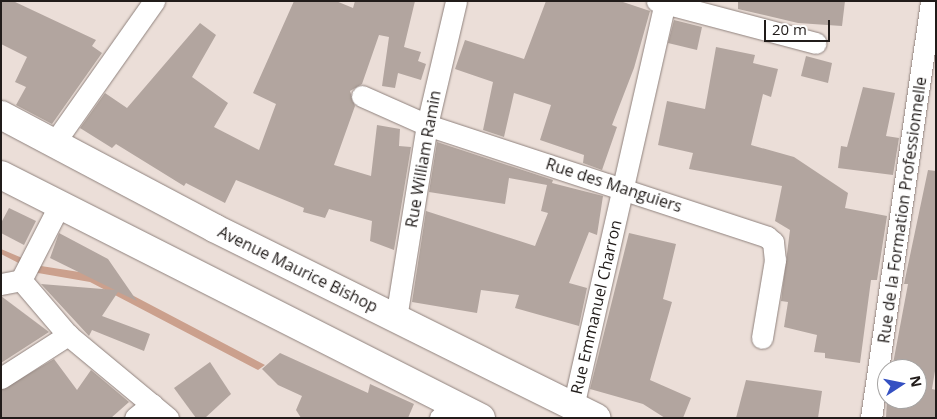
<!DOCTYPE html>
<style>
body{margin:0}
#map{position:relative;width:937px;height:419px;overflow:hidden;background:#ebded8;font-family:"Open Sans",sans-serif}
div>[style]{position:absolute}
.water>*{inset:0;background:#cba08d}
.building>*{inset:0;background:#b2a59f}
.roads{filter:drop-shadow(0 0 1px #8f827d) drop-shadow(0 0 1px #8f827d)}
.minor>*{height:21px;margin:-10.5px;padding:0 10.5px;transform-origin:10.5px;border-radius:10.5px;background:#fff}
.major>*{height:28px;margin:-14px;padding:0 14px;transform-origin:14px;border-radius:14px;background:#fff}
span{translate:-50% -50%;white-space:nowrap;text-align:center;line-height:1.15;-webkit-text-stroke:4.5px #fff;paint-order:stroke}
.street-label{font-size:16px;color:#211c1a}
.frame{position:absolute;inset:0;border:2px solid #211c1a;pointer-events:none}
.north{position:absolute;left:877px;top:359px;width:50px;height:50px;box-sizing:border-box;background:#fff;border:1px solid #a6a4a3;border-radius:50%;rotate:79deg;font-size:14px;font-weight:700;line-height:20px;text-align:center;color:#211c1a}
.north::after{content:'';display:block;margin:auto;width:18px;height:22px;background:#3450c2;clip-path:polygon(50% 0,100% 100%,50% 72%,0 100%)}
.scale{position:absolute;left:764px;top:20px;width:66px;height:22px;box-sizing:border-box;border:2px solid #211c1a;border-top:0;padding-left:6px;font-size:15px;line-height:18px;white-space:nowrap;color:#211c1a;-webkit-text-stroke:4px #fff;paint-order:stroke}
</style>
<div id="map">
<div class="water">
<i style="clip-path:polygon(1px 249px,41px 266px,92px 274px,265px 365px,258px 370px,90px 282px,38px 273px,1px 254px)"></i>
</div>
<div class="building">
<i style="clip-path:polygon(1px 1px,13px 1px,96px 40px,92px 46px,102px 53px,52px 124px,16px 105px,26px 87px,15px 82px,27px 57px,1px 44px)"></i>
<i style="clip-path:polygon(294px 1px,336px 1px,353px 8px,355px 1px,415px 1px,404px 47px,421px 52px,418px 61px,426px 64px,421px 80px,398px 73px,395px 88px,382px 86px,389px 37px,379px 35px,362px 84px,350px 91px,355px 106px,334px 165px,371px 176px,377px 125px,400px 129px,399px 146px,411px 147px,394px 250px,370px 241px,372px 221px,329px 209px,325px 218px,303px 212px,304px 208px,236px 180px,225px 203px,186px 183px,184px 186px,116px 144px,112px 148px,80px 128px,105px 93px,127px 108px,200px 23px,216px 35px,192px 77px,228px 103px,214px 127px,259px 150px,276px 104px,253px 93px)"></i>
<i style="clip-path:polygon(546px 1px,620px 1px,650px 11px,634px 68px,612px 125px,617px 127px,602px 170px,583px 163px,584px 155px,540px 140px,551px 105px,514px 93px,504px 137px,483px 130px,493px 82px,455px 69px,465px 40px,524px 59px)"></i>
<i style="clip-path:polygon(738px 1px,845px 1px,842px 26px,798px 23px,738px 9px)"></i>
<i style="clip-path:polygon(674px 20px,702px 27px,697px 50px,668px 43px)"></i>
<i style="clip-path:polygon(716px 47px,755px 55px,753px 63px,778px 69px,771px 97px,763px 94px,751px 145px,794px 157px,848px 193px,845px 208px,887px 216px,877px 280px,871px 280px,860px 363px,825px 358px,825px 353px,814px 352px,817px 335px,784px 327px,788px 302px,781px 301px,790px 230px,775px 221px,782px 186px,689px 169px,693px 153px,658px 145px,667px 101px,705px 109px)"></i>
<i style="clip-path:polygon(806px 56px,832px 63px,828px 83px,801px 76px)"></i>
<i style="clip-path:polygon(863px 87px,895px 93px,886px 136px,899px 138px,893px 175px,838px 168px,841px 146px,847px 147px)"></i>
<i style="clip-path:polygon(437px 142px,553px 180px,552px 183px,603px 196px,597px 235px,589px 232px,569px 283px,587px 288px,579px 326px,515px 308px,519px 295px,481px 290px,477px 313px,412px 302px,426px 211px,535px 246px,548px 213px,541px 211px,547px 185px,509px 178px,505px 204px,429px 192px)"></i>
<i style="clip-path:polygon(928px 170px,936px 171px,936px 365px,932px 389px,936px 390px,936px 418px,886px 418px,887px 399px,917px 399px,917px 369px,892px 369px,908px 284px,904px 284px)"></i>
<i style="clip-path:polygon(9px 208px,36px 221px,24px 245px,1px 233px,1px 223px)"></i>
<i style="clip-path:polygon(59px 233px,108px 259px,137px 301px,118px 292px,102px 316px,150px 334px,144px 351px,92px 330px,89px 336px,41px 284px,115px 290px,50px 258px)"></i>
<i style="clip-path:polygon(629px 233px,676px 244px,663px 299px,672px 302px,650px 380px,691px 398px,683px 418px,665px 418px,643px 404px,590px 389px)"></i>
<i style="clip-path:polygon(1px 296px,49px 332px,1px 363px)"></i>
<i style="clip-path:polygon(280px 353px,368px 393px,370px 384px,414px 404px,408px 418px,301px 418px,296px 410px,302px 396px,278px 385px,262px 369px)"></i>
<i style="clip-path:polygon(54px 359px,77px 390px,91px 370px,129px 402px,111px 418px,1px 418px,1px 390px)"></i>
<i style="clip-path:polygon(210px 362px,231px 394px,205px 418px,196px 418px,174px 388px)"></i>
<i style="clip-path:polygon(746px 380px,822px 391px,818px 418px,736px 418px)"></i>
</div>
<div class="roads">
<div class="minor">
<i style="left:657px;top:1px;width:164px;rotate:14.8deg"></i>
<i style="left:362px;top:96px;width:71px;rotate:24deg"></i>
<i style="left:427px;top:125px;width:358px;rotate:18.2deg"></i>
<i style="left:767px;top:237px;width:8px;rotate:40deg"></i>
<i style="left:773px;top:242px;width:18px;rotate:84deg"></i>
<i style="left:775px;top:260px;width:79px;rotate:99.5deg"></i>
<i style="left:54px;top:143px;width:174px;rotate:-54.8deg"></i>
<i style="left:60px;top:204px;width:85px;rotate:117.2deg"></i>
<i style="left:21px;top:280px;width:72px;rotate:49.5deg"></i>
<i style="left:68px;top:335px;width:130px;rotate:39.7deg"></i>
<i style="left:1px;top:284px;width:20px;rotate:-11deg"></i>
<i style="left:396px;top:318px;width:195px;rotate:-80.9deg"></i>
<i style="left:427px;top:125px;width:127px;rotate:-76.8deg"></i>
<i style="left:1px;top:378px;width:80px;rotate:-32.7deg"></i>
<i style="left:573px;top:407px;width:416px;rotate:-77.2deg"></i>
<i style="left:135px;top:418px;width:22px;rotate:-39deg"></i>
<i style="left:440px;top:418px;width:22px;rotate:-34deg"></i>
<i style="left:871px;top:418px;width:421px;rotate:-81.8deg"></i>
</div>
<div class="major">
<i style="left:1px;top:115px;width:241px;rotate:27.9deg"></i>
<i style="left:214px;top:228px;width:427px;rotate:26.4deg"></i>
<i style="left:1px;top:175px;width:538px;rotate:26.85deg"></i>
</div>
</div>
<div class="street-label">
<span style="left:423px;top:159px;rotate:-80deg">Rue William Ramin</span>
<span style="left:614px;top:185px;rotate:18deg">Rue des Manguiers</span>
<span style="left:902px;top:210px;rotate:-82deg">Rue de la Formation Professionnelle</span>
<span style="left:298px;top:269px;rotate:26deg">Avenue Maurice Bishop</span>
<span style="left:596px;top:307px;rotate:-77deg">Rue Emmanuel Charron</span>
</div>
<div class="frame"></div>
<div class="north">N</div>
<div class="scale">20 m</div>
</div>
